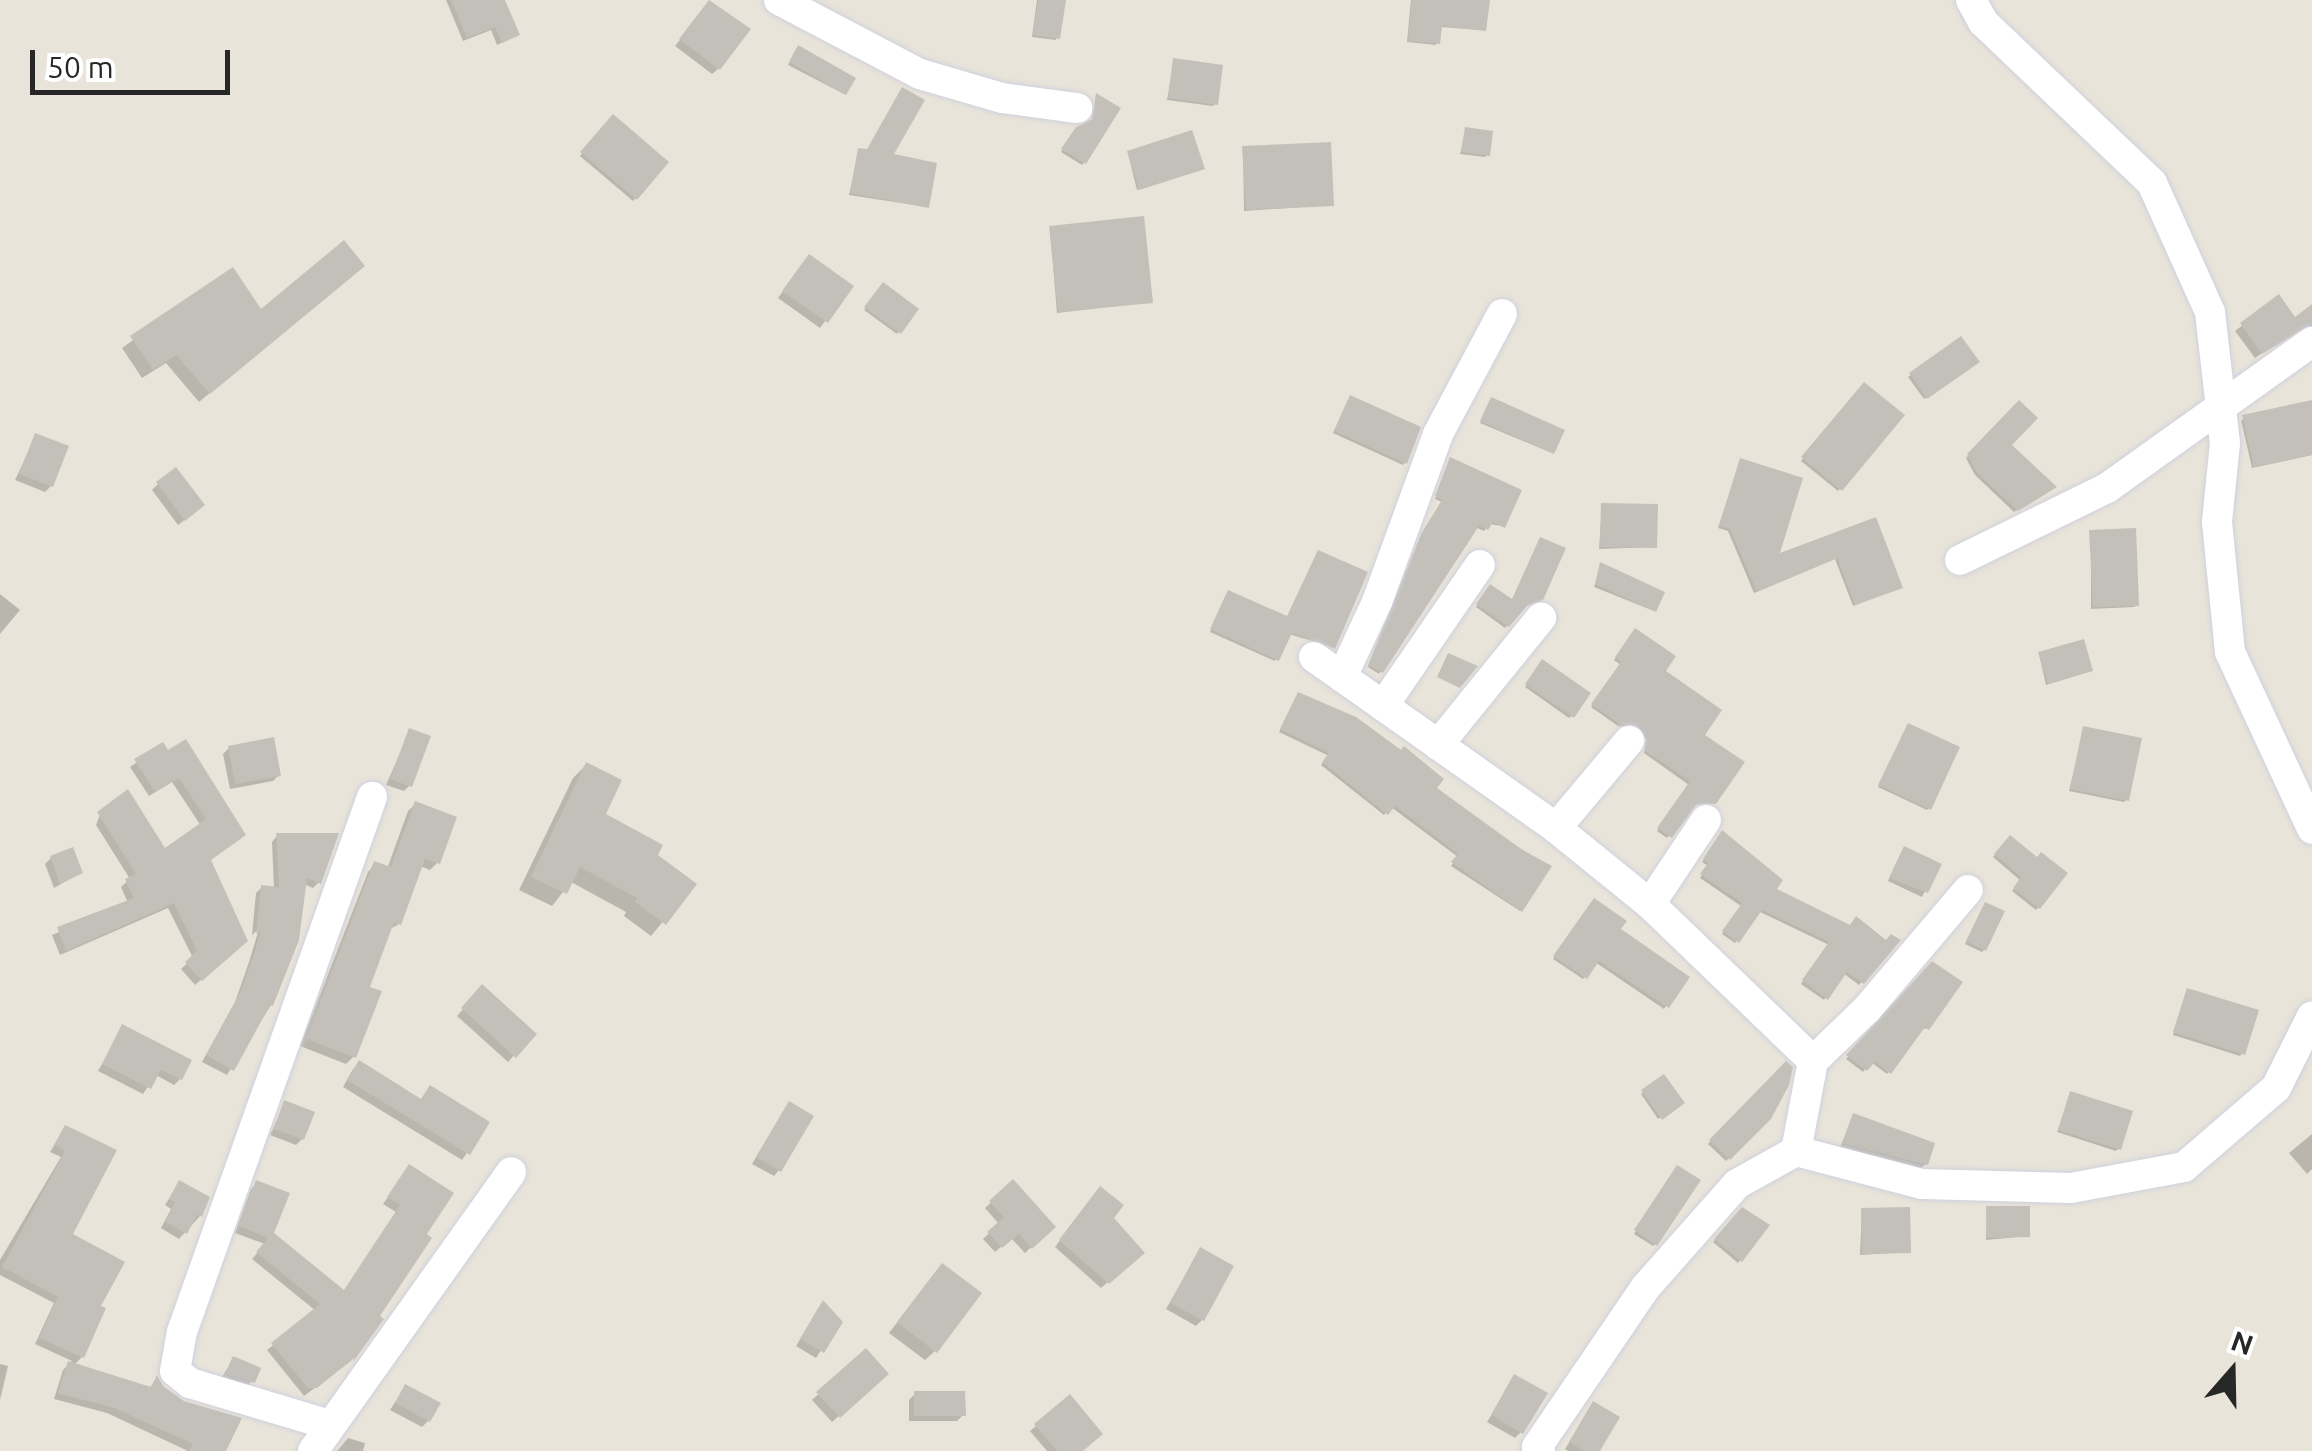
<!DOCTYPE html>
<style>
body{margin:0}
#map{position:relative;width:2312px;height:1451px;overflow:hidden;background:#e8e4d9;font-family:Ubuntu,sans-serif}
div>[style]{position:absolute}
.shadow>*{inset:0;background:#0003}
.building>*{inset:0;background:#c3c0b9}
.roads{filter:drop-shadow(0 0 2px #cfd0de) drop-shadow(0 0 2px #cfd0de)}
.minor>*{height:30px;margin:-15px;padding:0 15px;transform-origin:15px;border-radius:15px;background:#fff}
span{translate:-50% -50%;white-space:nowrap;text-align:center;line-height:1.15;-webkit-text-stroke:8px #fff;paint-order:stroke}
.north{position:absolute;left:2182px;top:1321px;width:100px;height:100px;-webkit-text-stroke:8px #fff;paint-order:stroke;rotate:20deg;font-size:28px;font-weight:700;line-height:40px;text-align:center;color:#272727}
.north::after{content:'';display:block;margin:auto;width:35px;height:45px;background:#272727;clip-path:polygon(50% 0,100% 100%,50% 72%,0 100%)}
.scale{position:absolute;left:30px;top:50px;width:200px;height:45px;box-sizing:border-box;border:5px solid #272727;border-top:0;padding-left:12px;font-size:30px;line-height:35px;white-space:nowrap;color:#272727;-webkit-text-stroke:8px #fff;paint-order:stroke}
</style>
<div id="map">
<div class="shadow">
<i style="clip-path:polygon(446px 0,504px 0,517px 35px,497px 45px,491px 30px,463px 41px)"></i>
<i style="clip-path:polygon(1037px 0,1063px 0,1056px 40px,1032px 37px)"></i>
<i style="clip-path:polygon(1411px 0,1488px 0,1483px 30px,1440px 27px,1436px 45px,1407px 42px)"></i>
<i style="clip-path:polygon(705px 8px,718px 69px,712px 74px,675px 46px)"></i>
<i style="clip-path:polygon(796px 50px,852px 79px,844px 94px,788px 65px)"></i>
<i style="clip-path:polygon(1174px 61px,1215px 104px,1213px 106px,1167px 100px)"></i>
<i style="clip-path:polygon(1097px 96px,1084px 163px,1082px 165px,1061px 152px,1074px 132px,1091px 122px)"></i>
<i style="clip-path:polygon(613px 117px,666px 163px,633px 201px,580px 156px)"></i>
<i style="clip-path:polygon(1466px 130px,1487px 155px,1485px 157px,1460px 154px)"></i>
<i style="clip-path:polygon(1243px 148px,1331px 205px,1244px 211px)"></i>
<i style="clip-path:polygon(859px 150px,890px 156px,927px 207px,849px 195px)"></i>
<i style="clip-path:polygon(1128px 154px,1200px 170px,1137px 190px)"></i>
<i style="clip-path:polygon(1050px 229px,1150px 302px,1057px 313px)"></i>
<i style="clip-path:polygon(803px 263px,851px 286px,820px 328px,778px 298px)"></i>
<i style="clip-path:polygon(232px 270px,261px 312px,352px 275px,199px 402px,166px 363px,142px 378px,122px 348px)"></i>
<i style="clip-path:polygon(883px 286px,915px 310px,897px 334px,864px 310px)"></i>
<i style="clip-path:polygon(2278px 298px,2294px 320px,2312px 312px,2312px 329px,2294px 331px,2255px 358px,2235px 331px)"></i>
<i style="clip-path:polygon(1961px 339px,1977px 361px,1924px 399px,1908px 377px)"></i>
<i style="clip-path:polygon(1864px 385px,1902px 415px,1838px 491px,1801px 461px)"></i>
<i style="clip-path:polygon(1348px 400px,1405px 462px,1403px 465px,1333px 433px)"></i>
<i style="clip-path:polygon(1489px 402px,1552px 453px,1480px 423px)"></i>
<i style="clip-path:polygon(2019px 403px,2008px 445px,2051px 489px,2014px 512px,1975px 475px,1966px 458px)"></i>
<i style="clip-path:polygon(2312px 403px,2312px 455px,2252px 468px,2241px 420px)"></i>
<i style="clip-path:polygon(36px 436px,51px 486px,45px 492px,15px 480px)"></i>
<i style="clip-path:polygon(1450px 460px,1503px 526px,1489px 524px,1484px 531px,1475px 527px,1379px 674px,1368px 667px,1420px 539px,1442px 502px,1435px 499px)"></i>
<i style="clip-path:polygon(1739px 464px,1776px 557px,1875px 521px,1900px 588px,1853px 606px,1835px 559px,1754px 593px,1728px 531px,1718px 528px)"></i>
<i style="clip-path:polygon(158px 484px,196px 511px,178px 525px,152px 490px)"></i>
<i style="clip-path:polygon(1602px 506px,1655px 547px,1599px 549px)"></i>
<i style="clip-path:polygon(2091px 532px,2137px 605px,2134px 607px,2091px 609px)"></i>
<i style="clip-path:polygon(1601px 565px,1654px 611px,1594px 587px)"></i>
<i style="clip-path:polygon(1490px 587px,1523px 607px,1505px 628px,1476px 607px)"></i>
<i style="clip-path:polygon(0 594px,20px 610px,0 634px)"></i>
<i style="clip-path:polygon(1226px 595px,1332px 647px,1289px 634px,1275px 661px,1210px 632px)"></i>
<i style="clip-path:polygon(1636px 631px,1702px 735px,1714px 803px,1693px 805px,1667px 838px,1657px 831px,1689px 785px,1644px 753px,1646px 739px,1638px 728px,1618px 726px,1591px 707px,1621px 665px,1614px 660px)"></i>
<i style="clip-path:polygon(2039px 654px,2088px 672px,2046px 685px)"></i>
<i style="clip-path:polygon(1540px 665px,1572px 716px,1569px 718px,1525px 687px)"></i>
<i style="clip-path:polygon(1296px 697px,1548px 867px,1520px 911px,1451px 866px,1458px 857px,1391px 807px,1384px 815px,1321px 765px,1329px 756px,1279px 732px)"></i>
<i style="clip-path:polygon(1906px 728px,1929px 808px,1927px 810px,1878px 787px)"></i>
<i style="clip-path:polygon(2084px 729px,2126px 800px,2124px 802px,2069px 791px)"></i>
<i style="clip-path:polygon(410px 731px,410px 785px,404px 791px,386px 785px)"></i>
<i style="clip-path:polygon(162px 745px,243px 834px,208px 861px,239px 947px,195px 985px,181px 969px,193px 958px,168px 908px,60px 955px,52px 935px,128px 903px,121px 887px,130px 879px,96px 825px,101px 812px,165px 852px,201px 826px,172px 782px,149px 796px,130px 767px)"></i>
<i style="clip-path:polygon(229px 748px,279px 775px,273px 781px,230px 789px,223px 754px)"></i>
<i style="clip-path:polygon(586px 765px,603px 815px,693px 885px,651px 936px,624px 916px,626px 912px,571px 882px,552px 906px,519px 890px,573px 778px)"></i>
<i style="clip-path:polygon(415px 804px,438px 862px,430px 870px,420px 866px,399px 924px,388px 930px,367px 988px,353px 1057px,346px 1064px,300px 1046px,368px 872px,375px 864px,387px 869px,408px 811px)"></i>
<i style="clip-path:polygon(277px 836px,319px 882px,313px 888px,304px 884px,271px 1005px,227px 1075px,202px 1062px,235px 1002px,249px 962px,259px 929px,252px 935px,256px 893px,262px 887px,274px 889px,272px 842px)"></i>
<i style="clip-path:polygon(1720px 836px,1773px 890px,1886px 943px,1897px 941px,1859px 985px,1843px 973px,1824px 1000px,1801px 984px,1829px 945px,1758px 911px,1735px 943px,1722px 934px,1741px 906px,1700px 878px,1708px 866px,1702px 862px)"></i>
<i style="clip-path:polygon(2010px 838px,2036px 861px,2065px 874px,2036px 910px,2012px 891px,2021px 881px,1993px 857px)"></i>
<i style="clip-path:polygon(1902px 851px,1938px 865px,1922px 897px,1888px 881px)"></i>
<i style="clip-path:polygon(51px 858px,80px 873px,54px 888px,45px 864px)"></i>
<i style="clip-path:polygon(1592px 903px,1617px 930px,1687px 977px,1664px 1009px,1595px 962px,1583px 979px,1553px 959px)"></i>
<i style="clip-path:polygon(1983px 907px,1984px 950px,1982px 952px,1965px 944px)"></i>
<i style="clip-path:polygon(1932px 965px,1927px 1029px,1921px 1028px,1887px 1074px,1871px 1062px,1863px 1072px,1846px 1059px)"></i>
<i style="clip-path:polygon(482px 988px,533px 1034px,508px 1062px,457px 1016px)"></i>
<i style="clip-path:polygon(2186px 993px,2242px 1053px,2240px 1056px,2173px 1035px)"></i>
<i style="clip-path:polygon(123px 1028px,180px 1079px,174px 1085px,156px 1075px,143px 1094px,98px 1071px)"></i>
<i style="clip-path:polygon(1786px 1064px,1769px 1117px,1726px 1161px,1708px 1144px)"></i>
<i style="clip-path:polygon(353px 1069px,420px 1101px,487px 1123px,462px 1160px,343px 1087px)"></i>
<i style="clip-path:polygon(1663px 1078px,1681px 1103px,1658px 1119px,1641px 1094px)"></i>
<i style="clip-path:polygon(2071px 1094px,2118px 1149px,2116px 1151px,2057px 1132px)"></i>
<i style="clip-path:polygon(285px 1103px,302px 1139px,296px 1145px,270px 1135px)"></i>
<i style="clip-path:polygon(784px 1111px,779px 1170px,774px 1176px,752px 1164px)"></i>
<i style="clip-path:polygon(1854px 1116px,1926px 1164px,1921px 1168px,1840px 1147px)"></i>
<i style="clip-path:polygon(65px 1128px,69px 1235px,98px 1307px,82px 1357px,73px 1366px,149px 1389px,156px 1379px,224px 1451px,188px 1451px,107px 1413px,54px 1399px,63px 1370px,72px 1361px,35px 1344px,54px 1303px,0 1275px,0 1260px,61px 1157px,50px 1152px)"></i>
<i style="clip-path:polygon(2312px 1134px,2312px 1169px,2307px 1174px,2289px 1153px)"></i>
<i style="clip-path:polygon(410px 1167px,377px 1317px,380px 1319px,351px 1361px,304px 1396px,267px 1350px,316px 1311px,252px 1259px,265px 1244px,235px 1233px,251px 1189px,257px 1183px,271px 1234px,343px 1292px,396px 1212px,383px 1204px)"></i>
<i style="clip-path:polygon(1676px 1171px,1655px 1244px,1653px 1246px,1634px 1234px)"></i>
<i style="clip-path:polygon(179px 1183px,200px 1216px,179px 1239px,161px 1228px,171px 1209px,165px 1205px)"></i>
<i style="clip-path:polygon(1013px 1183px,1053px 1227px,1025px 1253px,1011px 1238px,995px 1252px,983px 1239px,999px 1224px,985px 1208px)"></i>
<i style="clip-path:polygon(1094px 1195px,1141px 1252px,1101px 1288px,1055px 1247px)"></i>
<i style="clip-path:polygon(1987px 1208px,2028px 1236px,1986px 1240px)"></i>
<i style="clip-path:polygon(1742px 1210px,1766px 1226px,1738px 1263px,1713px 1242px)"></i>
<i style="clip-path:polygon(1862px 1210px,1908px 1252px,1860px 1255px)"></i>
<i style="clip-path:polygon(1200px 1250px,1202px 1320px,1196px 1326px,1166px 1309px)"></i>
<i style="clip-path:polygon(933px 1276px,935px 1351px,925px 1360px,889px 1333px)"></i>
<i style="clip-path:polygon(818px 1309px,839px 1322px,816px 1358px,796px 1346px)"></i>
<i style="clip-path:polygon(865px 1351px,885px 1374px,832px 1422px,812px 1400px)"></i>
<i style="clip-path:polygon(234px 1358px,252px 1381px,246px 1388px,220px 1380px)"></i>
<i style="clip-path:polygon(0 1364px,8px 1366px,0 1400px)"></i>
<i style="clip-path:polygon(1515px 1377px,1521px 1432px,1515px 1438px,1487px 1422px)"></i>
<i style="clip-path:polygon(405px 1387px,428px 1421px,422px 1427px,390px 1410px)"></i>
<i style="clip-path:polygon(915px 1394px,963px 1415px,957px 1421px,909px 1421px,909px 1400px)"></i>
<i style="clip-path:polygon(1593px 1404px,1597px 1451px,1568px 1451px,1565px 1449px)"></i>
<i style="clip-path:polygon(1036px 1426px,1081px 1451px,1047px 1451px,1030px 1431px)"></i>
<i style="clip-path:polygon(348px 1438px,365px 1443px,363px 1451px,337px 1451px)"></i>
</div>
<div class="building">
<i style="clip-path:polygon(451px 0,505px 0,520px 35px,502px 43px,495px 27px,467px 38px)"></i>
<i style="clip-path:polygon(709px 0,751px 29px,720px 70px,679px 39px)"></i>
<i style="clip-path:polygon(1038px 0,1066px 0,1060px 39px,1033px 35px)"></i>
<i style="clip-path:polygon(1412px 0,1490px 0,1486px 31px,1442px 26px,1440px 44px,1408px 41px)"></i>
<i style="clip-path:polygon(798px 45px,856px 78px,846px 95px,789px 62px)"></i>
<i style="clip-path:polygon(1173px 58px,1223px 65px,1218px 105px,1168px 98px)"></i>
<i style="clip-path:polygon(902px 87px,925px 100px,894px 154px,937px 163px,929px 208px,850px 193px,858px 148px,867px 149px)"></i>
<i style="clip-path:polygon(1096px 93px,1121px 108px,1086px 164px,1061px 149px,1076px 127px,1092px 119px)"></i>
<i style="clip-path:polygon(613px 114px,669px 162px,637px 200px,580px 152px)"></i>
<i style="clip-path:polygon(1465px 127px,1493px 131px,1490px 156px,1461px 152px)"></i>
<i style="clip-path:polygon(1192px 130px,1205px 169px,1139px 190px,1127px 151px)"></i>
<i style="clip-path:polygon(1331px 142px,1334px 206px,1246px 210px,1242px 146px)"></i>
<i style="clip-path:polygon(1144px 216px,1153px 303px,1058px 312px,1049px 226px)"></i>
<i style="clip-path:polygon(344px 240px,365px 266px,210px 394px,176px 355px,153px 370px,130px 336px,233px 267px,261px 309px)"></i>
<i style="clip-path:polygon(809px 254px,854px 286px,828px 323px,782px 291px)"></i>
<i style="clip-path:polygon(883px 282px,919px 309px,901px 334px,864px 307px)"></i>
<i style="clip-path:polygon(2279px 294px,2295px 317px,2312px 304px,2312px 324px,2262px 354px,2240px 323px)"></i>
<i style="clip-path:polygon(1961px 336px,1980px 362px,1927px 399px,1909px 373px)"></i>
<i style="clip-path:polygon(1864px 382px,1905px 415px,1842px 491px,1801px 457px)"></i>
<i style="clip-path:polygon(1350px 395px,1421px 427px,1407px 464px,1334px 431px)"></i>
<i style="clip-path:polygon(1491px 397px,1565px 430px,1554px 454px,1480px 421px)"></i>
<i style="clip-path:polygon(2019px 400px,2038px 418px,2012px 445px,2057px 487px,2018px 511px,1977px 473px,1967px 454px)"></i>
<i style="clip-path:polygon(2312px 400px,2312px 455px,2254px 467px,2242px 415px)"></i>
<i style="clip-path:polygon(35px 433px,69px 446px,53px 487px,19px 474px)"></i>
<i style="clip-path:polygon(1450px 457px,1522px 490px,1505px 528px,1493px 522px,1488px 530px,1479px 526px,1383px 673px,1368px 665px,1421px 534px,1442px 500px,1435px 496px)"></i>
<i style="clip-path:polygon(1740px 458px,1803px 478px,1780px 553px,1876px 517px,1903px 588px,1855px 605px,1837px 558px,1757px 592px,1730px 529px,1719px 526px)"></i>
<i style="clip-path:polygon(176px 467px,205px 505px,185px 521px,156px 482px)"></i>
<i style="clip-path:polygon(1601px 503px,1658px 504px,1657px 548px,1600px 547px)"></i>
<i style="clip-path:polygon(2136px 528px,2139px 606px,2093px 607px,2089px 530px)"></i>
<i style="clip-path:polygon(1540px 537px,1566px 548px,1543px 600px,1527px 606px,1509px 627px,1476px 604px,1490px 584px,1512px 599px)"></i>
<i style="clip-path:polygon(1318px 550px,1368px 572px,1335px 649px,1292px 633px,1279px 661px,1210px 629px,1228px 590px,1287px 616px)"></i>
<i style="clip-path:polygon(1600px 562px,1665px 592px,1656px 612px,1595px 584px)"></i>
<i style="clip-path:polygon(1635px 628px,1676px 656px,1666px 671px,1722px 710px,1705px 735px,1745px 762px,1716px 804px,1697px 804px,1672px 838px,1657px 828px,1690px 781px,1645px 751px,1647px 736px,1640px 726px,1621px 725px,1591px 704px,1621px 662px,1615px 657px)"></i>
<i style="clip-path:polygon(2084px 639px,2093px 671px,2048px 684px,2038px 652px)"></i>
<i style="clip-path:polygon(1448px 653px,1478px 666px,1460px 688px,1437px 677px)"></i>
<i style="clip-path:polygon(1542px 659px,1591px 693px,1574px 718px,1525px 684px)"></i>
<i style="clip-path:polygon(1298px 692px,1356px 717px,1401px 750px,1404px 746px,1444px 779px,1437px 788px,1521px 849px,1552px 866px,1522px 912px,1451px 862px,1458px 854px,1395px 806px,1388px 815px,1322px 762px,1329px 753px,1280px 729px)"></i>
<i style="clip-path:polygon(1908px 723px,1960px 747px,1931px 810px,1878px 785px)"></i>
<i style="clip-path:polygon(2083px 726px,2142px 738px,2129px 801px,2070px 789px)"></i>
<i style="clip-path:polygon(409px 728px,431px 736px,412px 787px,390px 779px)"></i>
<i style="clip-path:polygon(274px 737px,281px 776px,235px 784px,228px 746px)"></i>
<i style="clip-path:polygon(186px 739px,246px 835px,211px 860px,248px 941px,202px 981px,185px 962px,197px 951px,174px 903px,66px 951px,57px 927px,134px 898px,125px 879px,136px 874px,97px 812px,128px 789px,165px 848px,206px 819px,179px 778px,155px 792px,134px 759px,163px 742px,168px 750px)"></i>
<i style="clip-path:polygon(586px 762px,622px 780px,606px 814px,663px 845px,658px 855px,697px 884px,666px 925px,635px 902px,637px 898px,580px 867px,567px 894px,531px 877px)"></i>
<i style="clip-path:polygon(415px 801px,457px 817px,440px 864px,425px 859px,401px 925px,394px 922px,370px 987px,382px 991px,356px 1058px,306px 1039px,374px 861px,391px 867px)"></i>
<i style="clip-path:polygon(1722px 830px,1783px 880px,1777px 889px,1850px 925px,1856px 916px,1886px 940px,1891px 934px,1901px 940px,1864px 984px,1847px 972px,1828px 1000px,1802px 980px,1829px 942px,1762px 910px,1739px 943px,1722px 931px,1742px 903px,1700px 874px,1708px 863px,1703px 859px)"></i>
<i style="clip-path:polygon(276px 833px,339px 833px,321px 884px,307px 878px,299px 940px,273px 1006px,270px 1005px,234px 1071px,206px 1055px,240px 993px,254px 954px,261px 930px,256px 934px,261px 885px,279px 887px)"></i>
<i style="clip-path:polygon(2010px 835px,2037px 857px,2041px 852px,2068px 873px,2040px 909px,2013px 888px,2021px 877px,1994px 854px)"></i>
<i style="clip-path:polygon(1904px 846px,1942px 864px,1928px 893px,1889px 878px)"></i>
<i style="clip-path:polygon(73px 847px,83px 873px,60px 884px,50px 856px)"></i>
<i style="clip-path:polygon(1594px 898px,1627px 921px,1621px 929px,1690px 977px,1669px 1008px,1599px 961px,1587px 979px,1553px 956px)"></i>
<i style="clip-path:polygon(1985px 902px,2005px 911px,1986px 951px,1966px 941px)"></i>
<i style="clip-path:polygon(1932px 961px,1963px 982px,1929px 1030px,1925px 1027px,1891px 1074px,1875px 1062px,1867px 1071px,1846px 1055px)"></i>
<i style="clip-path:polygon(482px 984px,537px 1034px,516px 1058px,461px 1008px)"></i>
<i style="clip-path:polygon(2187px 988px,2259px 1010px,2245px 1055px,2173px 1032px)"></i>
<i style="clip-path:polygon(122px 1024px,192px 1060px,182px 1080px,161px 1070px,151px 1089px,102px 1064px)"></i>
<i style="clip-path:polygon(359px 1060px,421px 1099px,430px 1085px,490px 1122px,470px 1155px,347px 1080px)"></i>
<i style="clip-path:polygon(1786px 1061px,1793px 1067px,1789px 1085px,1771px 1119px,1730px 1160px,1709px 1140px)"></i>
<i style="clip-path:polygon(1664px 1074px,1685px 1103px,1662px 1120px,1641px 1090px)"></i>
<i style="clip-path:polygon(2070px 1091px,2133px 1111px,2121px 1150px,2058px 1130px)"></i>
<i style="clip-path:polygon(284px 1100px,315px 1112px,304px 1140px,274px 1129px)"></i>
<i style="clip-path:polygon(789px 1101px,814px 1116px,781px 1172px,756px 1157px)"></i>
<i style="clip-path:polygon(1853px 1113px,1935px 1143px,1928px 1165px,1842px 1143px)"></i>
<i style="clip-path:polygon(65px 1125px,117px 1150px,73px 1234px,125px 1262px,101px 1306px,106px 1308px,84px 1358px,39px 1338px,58px 1297px,2px 1267px,65px 1151px,54px 1145px)"></i>
<i style="clip-path:polygon(409px 1164px,454px 1193px,427px 1234px,432px 1238px,380px 1316px,384px 1319px,353px 1362px,354px 1358px,317px 1388px,308px 1388px,271px 1343px,320px 1304px,256px 1252px,268px 1238px,239px 1226px,256px 1180px,290px 1193px,274px 1233px,344px 1290px,400px 1205px,387px 1197px)"></i>
<i style="clip-path:polygon(1677px 1165px,1701px 1180px,1657px 1246px,1634px 1230px)"></i>
<i style="clip-path:polygon(1013px 1179px,1056px 1227px,1032px 1249px,1019px 1234px,1002px 1248px,987px 1232px,1004px 1217px,989px 1201px)"></i>
<i style="clip-path:polygon(179px 1180px,210px 1197px,202px 1217px,197px 1214px,187px 1234px,165px 1222px,175px 1202px,169px 1199px)"></i>
<i style="clip-path:polygon(1100px 1186px,1124px 1205px,1114px 1218px,1145px 1253px,1109px 1284px,1059px 1240px)"></i>
<i style="clip-path:polygon(1986px 1206px,2030px 1206px,2030px 1237px,1987px 1238px)"></i>
<i style="clip-path:polygon(1742px 1207px,1770px 1225px,1742px 1262px,1714px 1239px)"></i>
<i style="clip-path:polygon(1910px 1207px,1911px 1253px,1862px 1254px,1861px 1208px)"></i>
<i style="clip-path:polygon(1200px 1247px,1234px 1266px,1204px 1321px,1170px 1303px)"></i>
<i style="clip-path:polygon(942px 1263px,982px 1293px,937px 1353px,897px 1322px)"></i>
<i style="clip-path:polygon(823px 1300px,843px 1322px,824px 1353px,800px 1339px)"></i>
<i style="clip-path:polygon(866px 1348px,889px 1374px,840px 1418px,816px 1392px)"></i>
<i style="clip-path:polygon(233px 1356px,261px 1368px,255px 1383px,225px 1374px)"></i>
<i style="clip-path:polygon(68px 1361px,151px 1387px,157px 1375px,163px 1386px,184px 1401px,242px 1418px,226px 1451px,189px 1451px,193px 1444px,114px 1408px,58px 1393px)"></i>
<i style="clip-path:polygon(1514px 1374px,1548px 1393px,1523px 1434px,1491px 1415px)"></i>
<i style="clip-path:polygon(405px 1384px,441px 1403px,430px 1422px,395px 1403px)"></i>
<i style="clip-path:polygon(914px 1391px,965px 1391px,966px 1416px,914px 1416px)"></i>
<i style="clip-path:polygon(1070px 1394px,1103px 1434px,1083px 1451px,1057px 1451px,1034px 1424px)"></i>
<i style="clip-path:polygon(1593px 1401px,1620px 1417px,1600px 1451px,1584px 1451px,1569px 1442px)"></i>
</div>
<div class="roads">
<div class="minor">
<i style="left:779px;top:0;width:159px;rotate:27.7deg"></i>
<i style="left:920px;top:74px;width:85px;rotate:16.3deg"></i>
<i style="left:1002px;top:98px;width:76px;rotate:7.6deg"></i>
<i style="left:1971px;top:0;width:25px;rotate:61deg"></i>
<i style="left:1983px;top:22px;width:233px;rotate:43.6deg"></i>
<i style="left:2152px;top:183px;width:141px;rotate:65.8deg"></i>
<i style="left:2210px;top:312px;width:132px;rotate:83.5deg"></i>
<i style="left:2225px;top:443px;width:79px;rotate:95.8deg"></i>
<i style="left:2217px;top:522px;width:131px;rotate:84.3deg"></i>
<i style="left:2230px;top:652px;width:195px;rotate:65.1deg"></i>
<i style="left:1960px;top:560px;width:164px;rotate:-26.1deg"></i>
<i style="left:2107px;top:488px;width:252px;rotate:-35.5deg"></i>
<i style="left:1314px;top:657px;width:296px;rotate:35.2deg"></i>
<i style="left:1556px;top:828px;width:121px;rotate:39deg"></i>
<i style="left:1650px;top:904px;width:226px;rotate:43.9deg"></i>
<i style="left:1342px;top:677px;width:83px;rotate:-65deg"></i>
<i style="left:1377px;top:602px;width:179px;rotate:-70deg"></i>
<i style="left:1438px;top:434px;width:136px;rotate:-61.9deg"></i>
<i style="left:1383px;top:706px;width:171px;rotate:-55.5deg"></i>
<i style="left:1438px;top:745px;width:164px;rotate:-51deg"></i>
<i style="left:1556px;top:828px;width:114px;rotate:-50deg"></i>
<i style="left:1650px;top:904px;width:101px;rotate:-56.3deg"></i>
<i style="left:1796px;top:1151px;width:92px;rotate:-79.3deg"></i>
<i style="left:1813px;top:1061px;width:75px;rotate:-43.9deg"></i>
<i style="left:1867px;top:1009px;width:156px;rotate:-49.7deg"></i>
<i style="left:330px;top:1425px;width:146px;rotate:-163.3deg"></i>
<i style="left:190px;top:1383px;width:19px;rotate:-141deg"></i>
<i style="left:175px;top:1371px;width:40px;rotate:-80deg"></i>
<i style="left:182px;top:1332px;width:568px;rotate:-70.45deg"></i>
<i style="left:313px;top:1451px;width:342px;rotate:-54.6deg"></i>
<i style="left:1540px;top:1451px;width:5px;rotate:-127deg"></i>
<i style="left:1537px;top:1447px;width:192px;rotate:-55.8deg"></i>
<i style="left:1645px;top:1288px;width:139px;rotate:-48.5deg"></i>
<i style="left:1737px;top:1184px;width:68px;rotate:-29.2deg"></i>
<i style="left:1796px;top:1151px;width:130px;rotate:14.7deg"></i>
<i style="left:1922px;top:1184px;width:149px;rotate:1.5deg"></i>
<i style="left:2071px;top:1188px;width:115px;rotate:-10.5deg"></i>
<i style="left:2184px;top:1167px;width:121px;rotate:-40.7deg"></i>
<i style="left:2276px;top:1088px;width:80px;rotate:-63.4deg"></i>
</div>
</div>
<div class="north">N</div>
<div class="scale">50 m</div>
</div>
